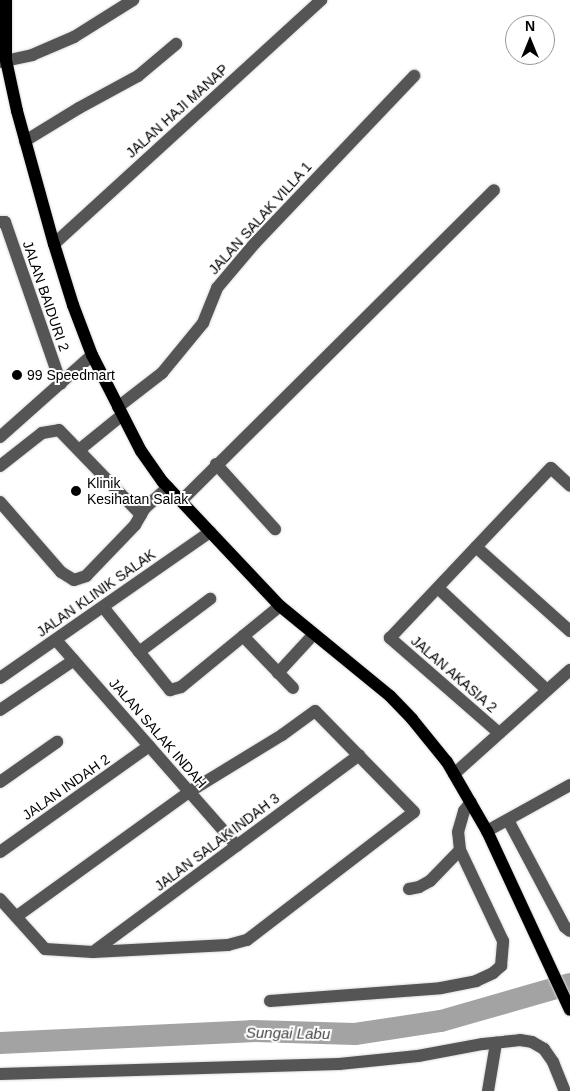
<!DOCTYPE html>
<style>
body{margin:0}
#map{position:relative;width:570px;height:1091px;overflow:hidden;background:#fff;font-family:Arial,sans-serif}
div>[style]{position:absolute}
.river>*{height:22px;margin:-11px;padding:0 11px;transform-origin:11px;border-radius:11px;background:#a3a3a3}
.roads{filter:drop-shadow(0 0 1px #dbdbdb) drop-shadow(0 0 1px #dbdbdb)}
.minor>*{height:12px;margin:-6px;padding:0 6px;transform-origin:6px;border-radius:6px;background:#555}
.major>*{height:12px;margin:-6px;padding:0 6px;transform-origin:6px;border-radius:6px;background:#000}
.dots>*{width:14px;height:14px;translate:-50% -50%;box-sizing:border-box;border:2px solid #fff;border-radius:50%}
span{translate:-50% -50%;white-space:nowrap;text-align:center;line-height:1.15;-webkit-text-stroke:4px #fff;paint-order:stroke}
.street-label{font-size:14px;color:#000}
.poi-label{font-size:14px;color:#000}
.left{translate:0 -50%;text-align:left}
.water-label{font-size:15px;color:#444;font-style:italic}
.north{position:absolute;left:505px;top:15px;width:50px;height:50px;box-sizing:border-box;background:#fff;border:1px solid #999;border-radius:50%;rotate:0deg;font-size:14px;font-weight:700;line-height:20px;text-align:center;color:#000}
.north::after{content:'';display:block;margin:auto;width:18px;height:22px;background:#000;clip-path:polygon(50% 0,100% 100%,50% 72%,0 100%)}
</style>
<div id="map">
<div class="river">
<i style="left:0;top:1043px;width:251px;rotate:-2.7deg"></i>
<i style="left:251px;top:1031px;width:104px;rotate:1.7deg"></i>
<i style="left:355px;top:1034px;width:87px;rotate:-8.6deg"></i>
<i style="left:441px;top:1021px;width:134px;rotate:-16deg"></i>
</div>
<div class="roads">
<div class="minor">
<i style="left:0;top:62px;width:33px;rotate:-12deg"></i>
<i style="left:32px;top:55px;width:46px;rotate:-23.2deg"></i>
<i style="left:74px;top:37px;width:70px;rotate:-32.1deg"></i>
<i style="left:25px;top:141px;width:63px;rotate:-31.4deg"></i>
<i style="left:79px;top:108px;width:67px;rotate:-28.5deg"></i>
<i style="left:138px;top:76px;width:50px;rotate:-40.1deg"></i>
<i style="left:0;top:222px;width:5px"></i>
<i style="left:5px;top:222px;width:171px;rotate:70.9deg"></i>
<i style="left:54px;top:244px;width:362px;rotate:-42.4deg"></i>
<i style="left:118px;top:407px;width:56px;rotate:-37.7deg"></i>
<i style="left:162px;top:373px;width:65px;rotate:-50.6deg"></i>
<i style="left:203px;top:323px;width:38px;rotate:-68deg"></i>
<i style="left:217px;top:288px;width:59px;rotate:-49.8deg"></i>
<i style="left:255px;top:243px;width:231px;rotate:-46.4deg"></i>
<i style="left:0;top:437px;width:123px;rotate:-41.7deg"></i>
<i style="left:79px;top:450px;width:55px;rotate:-39.1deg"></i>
<i style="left:216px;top:464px;width:88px;rotate:47.8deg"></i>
<i style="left:0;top:466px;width:53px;rotate:-38.2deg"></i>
<i style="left:42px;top:433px;width:17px;rotate:-10deg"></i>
<i style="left:59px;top:430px;width:118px;rotate:46deg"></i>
<i style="left:181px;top:501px;width:441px;rotate:-44.8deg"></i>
<i style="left:0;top:502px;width:93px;rotate:48.9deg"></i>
<i style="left:61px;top:572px;width:15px;rotate:32deg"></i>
<i style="left:74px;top:580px;width:13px;rotate:-18deg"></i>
<i style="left:86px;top:576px;width:71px;rotate:-46.1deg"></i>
<i style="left:135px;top:525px;width:20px;rotate:-60deg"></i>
<i style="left:145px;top:508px;width:31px;rotate:-42deg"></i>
<i style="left:476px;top:547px;width:126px;rotate:41.8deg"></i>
<i style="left:438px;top:588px;width:149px;rotate:43.1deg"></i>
<i style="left:103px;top:607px;width:107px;rotate:51.1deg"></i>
<i style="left:170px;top:690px;width:11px;rotate:-15deg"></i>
<i style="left:181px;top:687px;width:128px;rotate:-39.3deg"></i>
<i style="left:243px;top:636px;width:72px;rotate:46.1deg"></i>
<i style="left:56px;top:640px;width:274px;rotate:48.7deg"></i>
<i style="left:139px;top:652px;width:89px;rotate:-36.7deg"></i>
<i style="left:278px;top:673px;width:52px;rotate:-47.4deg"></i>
<i style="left:0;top:678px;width:256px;rotate:-34.8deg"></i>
<i style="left:0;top:710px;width:89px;rotate:-34deg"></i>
<i style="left:499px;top:733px;width:145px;rotate:-138.9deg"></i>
<i style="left:390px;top:638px;width:234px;rotate:-46.6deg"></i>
<i style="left:551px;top:468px;width:26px;rotate:43deg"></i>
<i style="left:454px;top:774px;width:156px;rotate:-41.9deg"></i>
<i style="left:0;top:782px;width:70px;rotate:-35.1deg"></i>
<i style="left:508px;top:820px;width:121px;rotate:62deg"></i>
<i style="left:565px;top:927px;width:6px;rotate:39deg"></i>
<i style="left:487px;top:831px;width:95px;rotate:-29deg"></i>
<i style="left:0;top:852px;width:183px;rotate:-35.4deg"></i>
<i style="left:409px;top:889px;width:10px;rotate:-11deg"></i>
<i style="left:419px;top:887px;width:13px;rotate:-29deg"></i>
<i style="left:430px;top:881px;width:43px;rotate:-45.9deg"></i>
<i style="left:0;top:899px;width:67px;rotate:48deg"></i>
<i style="left:45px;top:949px;width:48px;rotate:3.6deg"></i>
<i style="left:93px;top:952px;width:135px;rotate:-3deg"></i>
<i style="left:228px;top:945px;width:20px;rotate:-15deg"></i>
<i style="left:247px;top:940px;width:210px;rotate:-37.5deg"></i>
<i style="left:414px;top:812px;width:141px;rotate:-134.4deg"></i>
<i style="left:315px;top:711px;width:41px;rotate:144deg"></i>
<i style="left:282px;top:735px;width:109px;rotate:148.5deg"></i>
<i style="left:189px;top:792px;width:213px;rotate:144.2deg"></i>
<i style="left:93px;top:952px;width:331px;rotate:-36.5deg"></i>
<i style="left:270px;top:1001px;width:171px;rotate:-4.3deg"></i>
<i style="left:441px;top:988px;width:36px;rotate:-11deg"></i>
<i style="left:476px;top:981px;width:19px;rotate:-25deg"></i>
<i style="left:493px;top:973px;width:11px;rotate:-41deg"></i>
<i style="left:501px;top:966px;width:25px;rotate:-85deg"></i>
<i style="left:503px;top:941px;width:101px;rotate:-115.3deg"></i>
<i style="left:460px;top:850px;width:18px;rotate:-96deg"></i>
<i style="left:458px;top:832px;width:22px;rotate:-74deg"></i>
<i style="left:464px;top:811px;width:11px;rotate:-52deg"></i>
<i style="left:0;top:1074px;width:339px;rotate:-1.7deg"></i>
<i style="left:339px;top:1064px;width:79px;rotate:-5.8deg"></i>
<i style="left:418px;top:1056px;width:66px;rotate:-10.5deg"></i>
<i style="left:483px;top:1044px;width:37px;rotate:-6deg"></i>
<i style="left:520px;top:1040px;width:12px;rotate:9deg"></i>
<i style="left:532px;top:1042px;width:14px;rotate:30deg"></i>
<i style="left:544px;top:1049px;width:16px;rotate:55deg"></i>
<i style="left:553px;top:1062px;width:31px;rotate:68deg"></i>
<i style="left:488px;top:1091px;width:49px;rotate:-80.5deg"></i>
</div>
<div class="major">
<i style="left:6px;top:0;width:60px;rotate:90deg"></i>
<i style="left:6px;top:60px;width:52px;rotate:77.8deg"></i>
<i style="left:17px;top:111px;width:138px;rotate:74.5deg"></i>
<i style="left:54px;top:244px;width:64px;rotate:72.7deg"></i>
<i style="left:73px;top:305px;width:53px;rotate:69.2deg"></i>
<i style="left:92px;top:355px;width:108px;rotate:63deg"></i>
<i style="left:141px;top:451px;width:38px;rotate:55deg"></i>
<i style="left:163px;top:482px;width:170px;rotate:46.7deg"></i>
<i style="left:280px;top:606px;width:142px;rotate:39.3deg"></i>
<i style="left:390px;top:696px;width:32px;rotate:46deg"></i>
<i style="left:412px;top:719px;width:55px;rotate:50.9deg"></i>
<i style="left:447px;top:762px;width:80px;rotate:59.9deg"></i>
<i style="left:487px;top:831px;width:197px;rotate:65.1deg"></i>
</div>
</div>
<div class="dots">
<i style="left:17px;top:375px;background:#000"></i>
<i style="left:76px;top:491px;background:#000"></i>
</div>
<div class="street-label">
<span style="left:177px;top:111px;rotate:-42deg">JALAN HAJI MANAP</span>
<span style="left:260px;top:218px;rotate:-48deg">JALAN SALAK VILLA 1</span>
<span style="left:46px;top:296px;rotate:71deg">JALAN BAIDURI 2</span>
<span style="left:96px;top:593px;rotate:-35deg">JALAN KLINIK SALAK</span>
<span style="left:454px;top:674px;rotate:41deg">JALAN AKASIA 2</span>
<span style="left:158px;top:733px;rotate:49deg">JALAN SALAK INDAH</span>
<span style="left:66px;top:787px;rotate:-35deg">JALAN INDAH 2</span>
<span style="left:217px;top:842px;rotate:-37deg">JALAN SALAK INDAH 3</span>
</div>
<div class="poi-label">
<span class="left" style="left:27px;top:375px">99 Speedmart</span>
<span class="left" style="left:87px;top:491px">Klinik<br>Kesihatan Salak</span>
</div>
<div class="water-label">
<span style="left:288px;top:1033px;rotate:1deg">Sungai Labu</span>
</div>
<div class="north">N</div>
</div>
